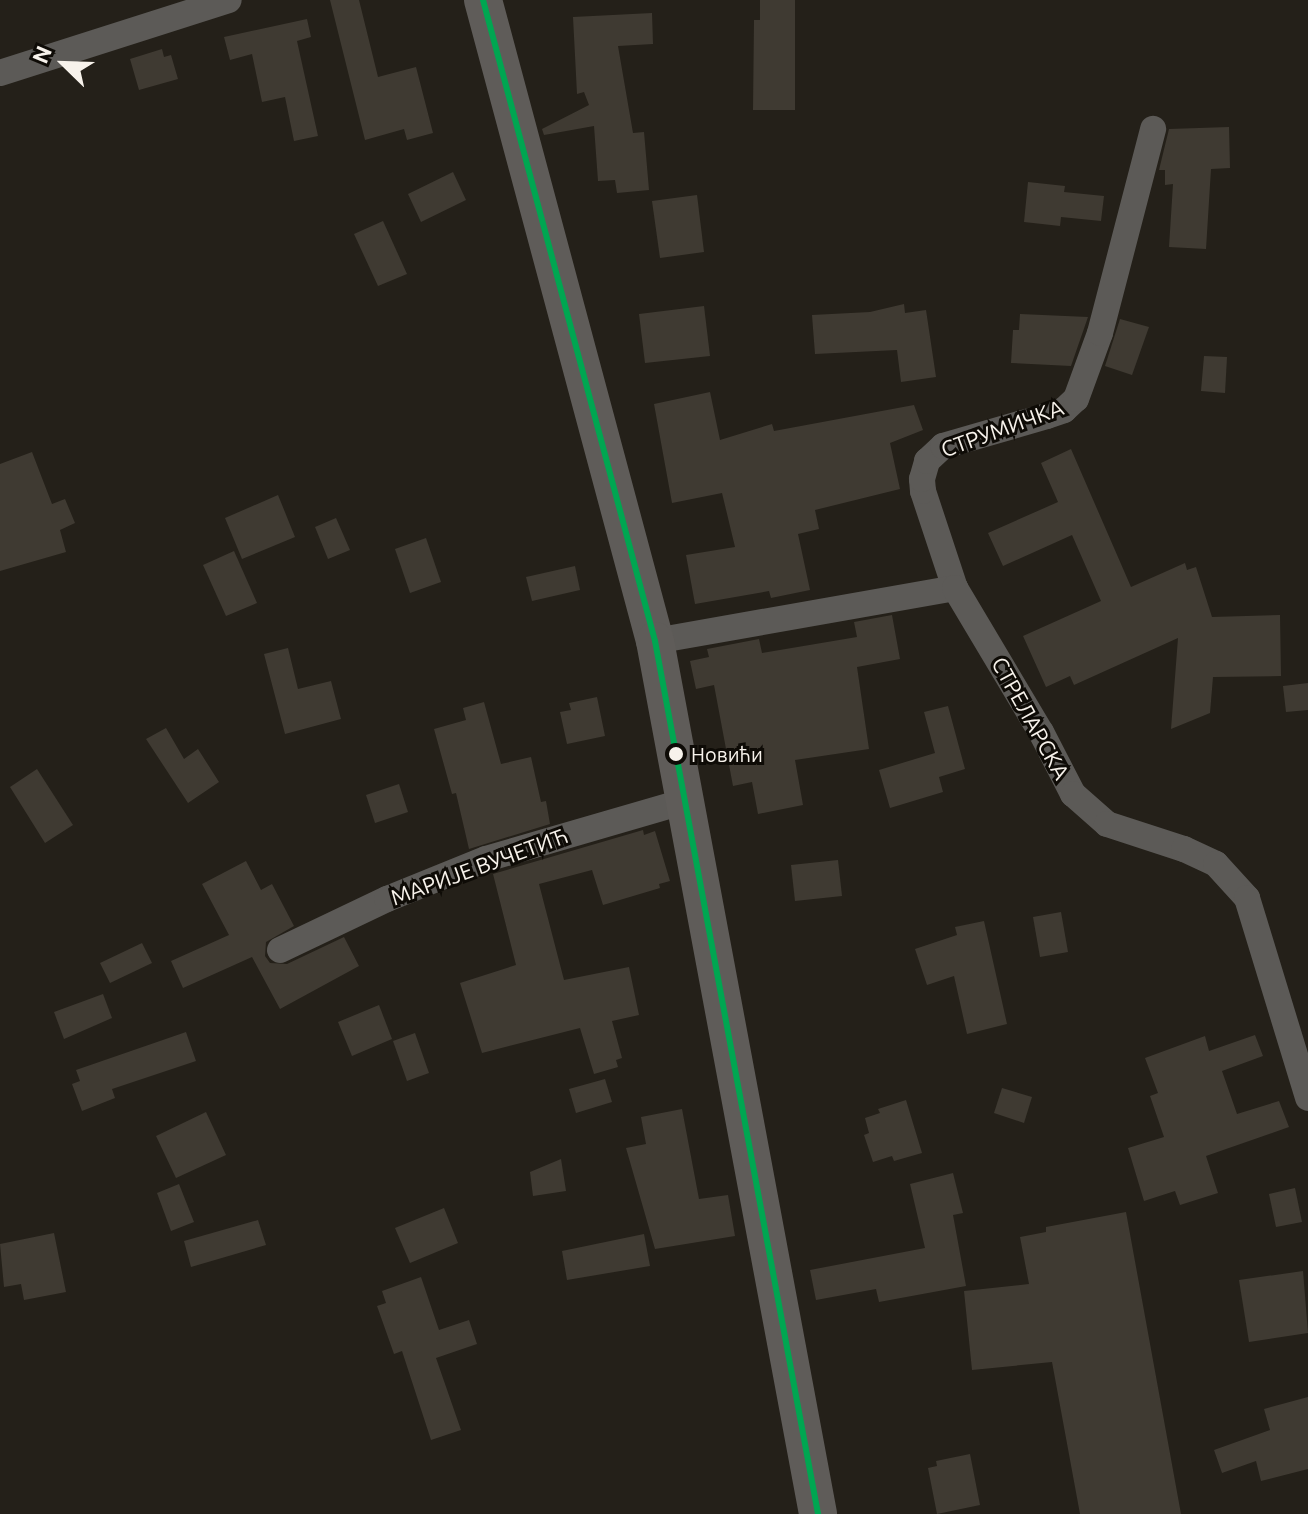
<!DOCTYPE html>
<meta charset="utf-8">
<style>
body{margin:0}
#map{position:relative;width:1308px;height:1514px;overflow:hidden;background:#242019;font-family:Ubuntu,sans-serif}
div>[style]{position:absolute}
.building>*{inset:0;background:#3f3a32}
.street>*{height:26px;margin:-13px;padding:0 13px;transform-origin:13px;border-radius:13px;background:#5c5a57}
.secondary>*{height:38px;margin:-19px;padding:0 19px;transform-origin:19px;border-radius:19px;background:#5f5c59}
.bus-1>*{height:6px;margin:-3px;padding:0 3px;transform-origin:3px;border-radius:3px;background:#00a651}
.dots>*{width:22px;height:22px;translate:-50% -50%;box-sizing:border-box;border:4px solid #0e0b06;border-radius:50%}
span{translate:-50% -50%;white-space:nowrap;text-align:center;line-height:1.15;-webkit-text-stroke:6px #0e0b06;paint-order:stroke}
.bus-label{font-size:20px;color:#f7f2eb}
.left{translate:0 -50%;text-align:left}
.street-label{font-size:22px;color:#f7f2eb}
.north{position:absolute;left:24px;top:24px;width:80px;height:80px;-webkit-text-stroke:6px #0e0b06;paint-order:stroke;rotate:293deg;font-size:22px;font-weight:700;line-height:32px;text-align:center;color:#f7f2eb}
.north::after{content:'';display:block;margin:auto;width:28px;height:36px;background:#f7f2eb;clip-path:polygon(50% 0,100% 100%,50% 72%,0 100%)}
</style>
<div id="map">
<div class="building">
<i style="clip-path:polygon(330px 0,359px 0,378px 77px,416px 67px,433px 133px,407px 140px,404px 129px,365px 140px)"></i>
<i style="clip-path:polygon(760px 0,795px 0,795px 110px,753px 110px,754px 20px,760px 20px)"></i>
<i style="clip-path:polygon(652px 13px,653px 44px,618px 46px,633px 133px,644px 132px,649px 190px,617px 193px,615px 180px,598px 181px,594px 126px,544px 135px,542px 129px,589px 105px,584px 92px,577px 94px,573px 17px)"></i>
<i style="clip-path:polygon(307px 19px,311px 37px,297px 41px,318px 136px,294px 141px,285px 97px,262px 102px,252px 54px,230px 60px,224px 37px)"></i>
<i style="clip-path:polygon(162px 49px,164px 57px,171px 55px,178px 79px,139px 90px,130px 59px)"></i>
<i style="clip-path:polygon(1229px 127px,1230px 168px,1211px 169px,1206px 249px,1169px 247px,1173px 184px,1165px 185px,1165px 170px,1159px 170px,1169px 129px)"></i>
<i style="clip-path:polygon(453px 172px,466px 200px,421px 222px,408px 194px)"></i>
<i style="clip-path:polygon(1028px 182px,1065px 186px,1064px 192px,1104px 196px,1101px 221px,1061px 217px,1060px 226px,1024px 222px)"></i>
<i style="clip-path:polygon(697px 195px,704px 252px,660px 258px,652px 201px)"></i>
<i style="clip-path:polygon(383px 221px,407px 274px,378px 286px,354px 234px)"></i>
<i style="clip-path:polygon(904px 304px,905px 313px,926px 310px,936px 377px,901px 382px,897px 350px,815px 354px,812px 315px,870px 312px)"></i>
<i style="clip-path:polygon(704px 306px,710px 356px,645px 363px,639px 314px)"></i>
<i style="clip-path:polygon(1020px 314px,1088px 317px,1071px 366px,1011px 363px,1013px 330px,1019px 330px)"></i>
<i style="clip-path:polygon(1120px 319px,1149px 327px,1132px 375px,1105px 366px)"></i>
<i style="clip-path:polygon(1204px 356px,1227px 357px,1225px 393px,1201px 391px)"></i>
<i style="clip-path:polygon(710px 392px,720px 440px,772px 424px,774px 431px,914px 405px,923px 430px,890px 443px,900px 489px,815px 510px,819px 529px,798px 534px,810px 590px,771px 598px,769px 591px,695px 604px,686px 555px,735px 547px,722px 493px,672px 503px,654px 404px)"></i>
<i style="clip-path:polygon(1071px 449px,1131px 587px,1185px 563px,1187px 570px,1196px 567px,1212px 617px,1280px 615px,1281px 676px,1213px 677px,1210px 713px,1171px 729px,1178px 638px,1074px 685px,1070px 676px,1046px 687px,1023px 636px,1101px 601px,1072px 535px,1003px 566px,988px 533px,1058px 502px,1041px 463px)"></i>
<i style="clip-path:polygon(32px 452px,52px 504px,65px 499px,75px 523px,60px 530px,66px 552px,0 571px,0 464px)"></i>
<i style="clip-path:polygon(278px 495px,295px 537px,242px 559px,225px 518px)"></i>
<i style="clip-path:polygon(336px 518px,350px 550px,328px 559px,315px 527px)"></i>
<i style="clip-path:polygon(426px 538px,441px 582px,410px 593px,395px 549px)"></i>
<i style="clip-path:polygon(234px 551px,257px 603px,226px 616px,203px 565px)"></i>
<i style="clip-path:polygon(575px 566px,580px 590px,532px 601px,526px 577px)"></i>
<i style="clip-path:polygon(892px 615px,900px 659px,857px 667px,869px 749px,795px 760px,803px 805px,758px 814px,752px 782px,733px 786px,714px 685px,696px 689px,690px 661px,709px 657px,707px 649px,759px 639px,762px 653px,857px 637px,854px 622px)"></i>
<i style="clip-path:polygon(288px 648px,298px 689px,331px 681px,341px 719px,285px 734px,264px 654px)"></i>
<i style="clip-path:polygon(1308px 683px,1308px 710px,1286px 712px,1283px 686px)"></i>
<i style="clip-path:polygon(597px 697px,605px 736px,567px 744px,560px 712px,571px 710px,569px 703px)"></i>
<i style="clip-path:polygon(484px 702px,501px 764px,531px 757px,541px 802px,546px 801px,550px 824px,469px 849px,456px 793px,452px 794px,434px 729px,466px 720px,463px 708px)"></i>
<i style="clip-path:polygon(948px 706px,965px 769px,939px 777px,943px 792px,890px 808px,879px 770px,935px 753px,924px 712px)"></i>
<i style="clip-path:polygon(166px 728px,184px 759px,198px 749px,219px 782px,188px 803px,146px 739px)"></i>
<i style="clip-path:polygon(37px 769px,73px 825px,45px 843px,10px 787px)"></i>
<i style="clip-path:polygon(399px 784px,408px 812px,375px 823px,366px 795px)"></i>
<i style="clip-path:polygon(643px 830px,644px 835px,655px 831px,670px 881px,659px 884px,660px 888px,603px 905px,592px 870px,539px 884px,564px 980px,629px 967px,639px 1015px,612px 1021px,622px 1058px,616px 1060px,618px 1067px,594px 1074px,580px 1028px,482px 1053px,460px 983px,516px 965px,493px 874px)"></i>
<i style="clip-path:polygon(838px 860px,842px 896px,795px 901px,791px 865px)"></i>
<i style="clip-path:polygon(246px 861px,261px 890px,272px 884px,294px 926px,266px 942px,265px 956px,270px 963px,287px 964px,344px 937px,359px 966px,280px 1009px,252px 957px,183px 988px,171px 961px,229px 935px,202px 884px)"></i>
<i style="clip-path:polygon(1061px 912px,1068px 952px,1040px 957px,1033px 917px)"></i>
<i style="clip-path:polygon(984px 921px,1007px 1024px,967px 1034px,954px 976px,927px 985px,915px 949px,957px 935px,955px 927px)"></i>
<i style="clip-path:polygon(142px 943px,152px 963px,110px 983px,100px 963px)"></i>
<i style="clip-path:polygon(103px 994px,112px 1018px,64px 1039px,54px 1012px)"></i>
<i style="clip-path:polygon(379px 1005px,392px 1039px,352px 1056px,338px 1022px)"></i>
<i style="clip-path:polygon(186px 1032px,196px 1061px,112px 1089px,115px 1098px,82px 1111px,72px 1084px,80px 1081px,76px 1070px)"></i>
<i style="clip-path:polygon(415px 1033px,429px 1073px,407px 1081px,393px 1041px)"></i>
<i style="clip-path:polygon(1255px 1035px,1263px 1056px,1222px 1071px,1237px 1114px,1279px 1101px,1289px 1127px,1206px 1156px,1218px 1193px,1180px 1205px,1175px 1191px,1144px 1201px,1128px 1148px,1164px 1137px,1150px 1096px,1158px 1093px,1145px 1058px,1205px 1036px,1209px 1051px)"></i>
<i style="clip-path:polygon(605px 1079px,612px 1102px,576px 1113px,569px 1089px)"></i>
<i style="clip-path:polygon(1002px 1088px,1032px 1097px,1024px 1123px,994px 1113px)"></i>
<i style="clip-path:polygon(906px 1100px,922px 1153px,894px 1161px,892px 1156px,873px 1162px,864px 1135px,869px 1133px,865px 1118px,880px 1113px,878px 1109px)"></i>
<i style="clip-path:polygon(682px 1109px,699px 1199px,728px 1195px,735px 1236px,655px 1249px,626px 1148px,646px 1144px,641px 1117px)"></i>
<i style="clip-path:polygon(206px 1112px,226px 1155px,176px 1178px,156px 1136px)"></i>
<i style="clip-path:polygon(561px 1159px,566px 1191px,533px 1196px,530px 1172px)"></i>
<i style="clip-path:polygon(953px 1173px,963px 1213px,953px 1215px,966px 1286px,879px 1302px,876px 1289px,816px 1300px,810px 1270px,925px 1248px,910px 1184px)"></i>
<i style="clip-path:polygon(179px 1184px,194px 1222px,171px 1231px,157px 1193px)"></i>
<i style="clip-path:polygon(1295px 1188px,1302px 1222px,1276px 1227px,1269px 1194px)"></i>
<i style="clip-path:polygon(444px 1208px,458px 1243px,410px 1263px,395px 1228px)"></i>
<i style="clip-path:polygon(1126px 1212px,1165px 1426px,1181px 1514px,1080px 1514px,1052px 1362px,972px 1370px,964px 1291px,1029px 1284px,1020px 1237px,1046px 1232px,1046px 1227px)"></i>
<i style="clip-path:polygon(258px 1220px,266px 1245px,191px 1267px,184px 1241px)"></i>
<i style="clip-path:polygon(54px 1233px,66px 1292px,24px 1300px,21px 1284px,4px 1287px,0 1244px)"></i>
<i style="clip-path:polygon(644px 1234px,650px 1266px,567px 1280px,562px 1251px)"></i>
<i style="clip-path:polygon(1303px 1271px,1308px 1333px,1249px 1342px,1239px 1280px)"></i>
<i style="clip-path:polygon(421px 1277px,439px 1330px,469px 1320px,477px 1344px,436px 1358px,461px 1430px,431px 1440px,402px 1351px,394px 1354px,377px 1306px,386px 1303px,382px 1291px)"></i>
<i style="clip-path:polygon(1308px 1397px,1308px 1469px,1261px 1481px,1256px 1461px,1222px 1473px,1214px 1450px,1270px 1430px,1264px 1409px)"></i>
<i style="clip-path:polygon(970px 1454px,980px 1505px,937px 1514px,928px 1468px,937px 1466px,936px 1461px)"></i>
</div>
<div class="street">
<i style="left:0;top:73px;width:240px;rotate:-17.7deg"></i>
<i style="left:955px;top:588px;width:102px;rotate:-108.3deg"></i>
<i style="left:923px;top:491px;width:12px;rotate:-95deg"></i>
<i style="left:922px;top:479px;width:19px;rotate:-74deg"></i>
<i style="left:927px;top:461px;width:22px;rotate:-43deg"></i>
<i style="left:943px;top:446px;width:108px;rotate:-16.1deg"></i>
<i style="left:1047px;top:416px;width:18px;rotate:-19deg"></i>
<i style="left:1064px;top:410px;width:16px;rotate:-43deg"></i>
<i style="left:1076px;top:399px;width:70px;rotate:-70deg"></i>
<i style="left:1100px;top:333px;width:211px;rotate:-75.4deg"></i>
<i style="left:655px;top:641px;width:305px;rotate:-10deg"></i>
<i style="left:955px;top:588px;width:168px;rotate:59.2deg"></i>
<i style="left:1041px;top:732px;width:70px;rotate:62.7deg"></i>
<i style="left:1073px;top:794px;width:45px;rotate:41.4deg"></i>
<i style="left:1107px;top:824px;width:81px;rotate:18deg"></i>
<i style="left:1184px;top:849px;width:35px;rotate:25deg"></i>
<i style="left:1216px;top:864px;width:46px;rotate:47.6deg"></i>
<i style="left:1247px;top:898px;width:209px;rotate:73deg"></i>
<i style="left:280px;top:950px;width:119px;rotate:-25.5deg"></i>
<i style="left:387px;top:899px;width:107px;rotate:-22deg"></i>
<i style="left:486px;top:859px;width:207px;rotate:-16.2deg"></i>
</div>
<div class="secondary">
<i style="left:483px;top:0;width:664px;rotate:74.98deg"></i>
<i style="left:655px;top:641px;width:888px;rotate:79.42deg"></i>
</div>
<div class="bus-1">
<i style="left:483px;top:0;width:664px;rotate:74.98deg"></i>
<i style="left:655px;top:641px;width:888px;rotate:79.42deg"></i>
</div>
<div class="dots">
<i style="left:676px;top:754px;background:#f7f2eb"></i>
</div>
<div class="bus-label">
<span class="left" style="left:691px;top:754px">Новићи</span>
</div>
<div class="street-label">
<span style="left:1002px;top:428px;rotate:-20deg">СТРУМИЧКА</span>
<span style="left:1031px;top:718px;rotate:61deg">СТРЕЛАРСКА</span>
<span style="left:479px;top:866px;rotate:-20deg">МАРИЈЕ ВУЧЕТИЋ</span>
</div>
<div class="north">N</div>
</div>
